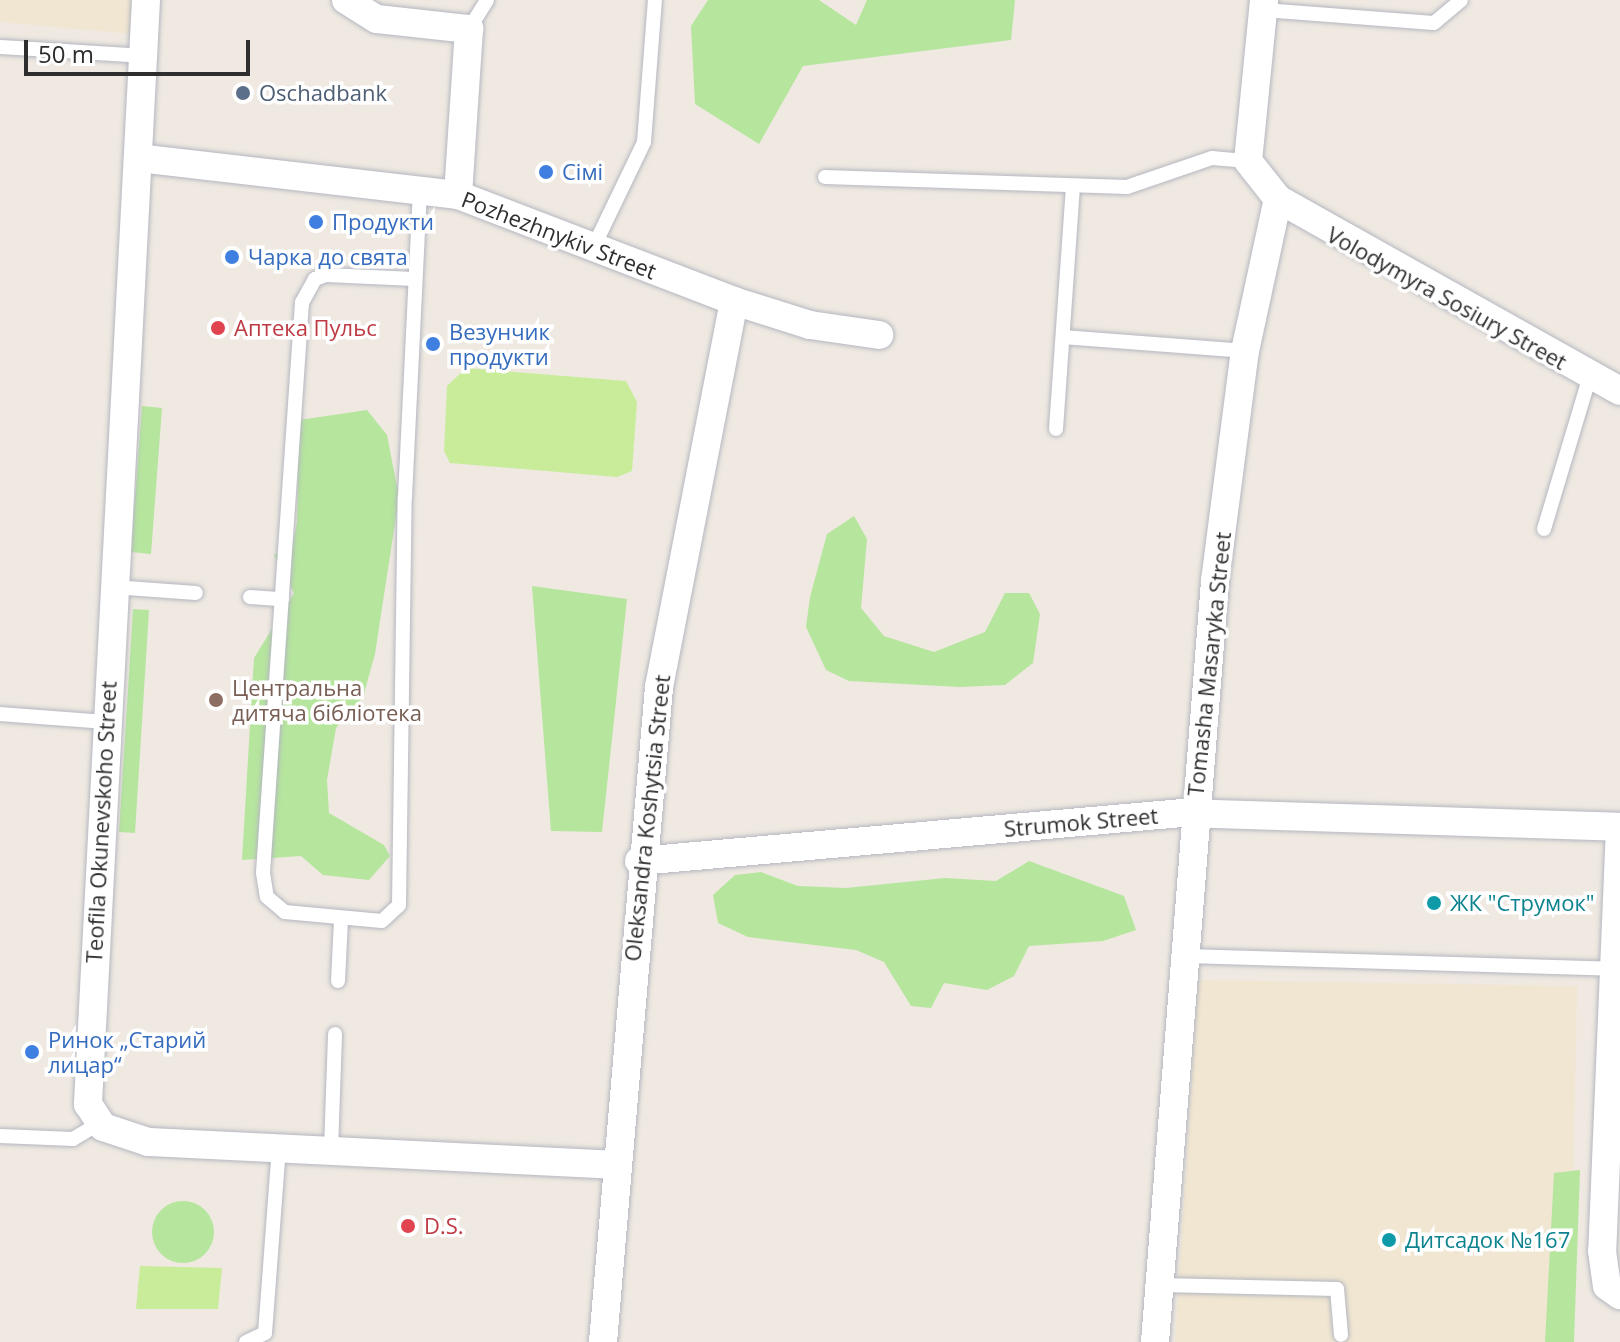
<!DOCTYPE html>
<meta charset="utf-8">
<style>
body{margin:0}
#map{position:relative;width:1620px;height:1342px;overflow:hidden;background:#efe9e1;font-family:"Open Sans",sans-serif}
div>[style]{position:absolute}
.education>*{inset:0;background:#f0e6d1}
.green>*{inset:0;background:#b6e59e}
.round{border-radius:50%}
.pitch>*{inset:0;background:#c9ec9a}
.roads{filter:drop-shadow(0 0 2px #b4b7c1) drop-shadow(0 0 2px #b4b7c1)}
.service>*{height:14px;margin:-7px;padding:0 7px;transform-origin:7px;border-radius:7px;background:#fff}
.minor>*{height:28px;margin:-14px;padding:0 14px;transform-origin:14px;border-radius:14px;background:#fff}
.dots>*{width:22px;height:22px;translate:-50% -50%;box-sizing:border-box;border:4px solid #fff;border-radius:50%}
span{translate:-50% -50%;white-space:nowrap;text-align:center;line-height:1.15;-webkit-text-stroke:7px #fff;paint-order:stroke}
.service-label{font-size:22px;color:#4e5e75}
.left{translate:0 -50%;text-align:left}
.shop-label{font-size:22px;color:#366cbe}
.street-label{font-size:22px;color:#2e2e2e}
.health-label{font-size:22px;color:#be3a42}
.education-label{font-size:22px;color:#785e54}
.culture-label{font-size:22px;color:#0d838f}
.scale{position:absolute;left:24px;top:40px;width:226px;height:36px;box-sizing:border-box;border:4px solid #2e2e2e;border-top:0;padding-left:10px;font-size:24px;line-height:28px;white-space:nowrap;color:#2e2e2e;-webkit-text-stroke:6px #fff;paint-order:stroke}
</style>
<div id="map">
<div class="education">
<i style="clip-path:polygon(0 0,134px 0,133px 34px,0 22px)"></i>
<i style="clip-path:polygon(1198px 980px,1577px 986px,1570px 1342px,1175px 1342px)"></i>
</div>
<div class="green">
<i style="clip-path:polygon(708px 0,819px 0,856px 25px,867px 0,1015px 0,1011px 40px,803px 66px,759px 144px,695px 104px,691px 26px)"></i>
<i style="clip-path:polygon(142px 406px,162px 408px,151px 554px,131px 552px)"></i>
<i style="clip-path:polygon(367px 410px,387px 435px,399px 497px,375px 654px,363px 697px,336px 728px,327px 780px,329px 813px,384px 845px,390px 856px,369px 880px,323px 875px,301px 856px,242px 860px,254px 658px,294px 593px,274px 555px,293px 545px,297px 522px,299px 420px)"></i>
<i style="clip-path:polygon(854px 516px,867px 539px,861px 608px,884px 636px,934px 652px,985px 632px,1005px 593px,1029px 593px,1040px 614px,1033px 663px,1005px 685px,960px 687px,849px 681px,826px 670px,806px 627px,810px 597px,827px 534px)"></i>
<i style="clip-path:polygon(532px 586px,627px 599px,602px 832px,551px 831px)"></i>
<i style="clip-path:polygon(133px 609px,149px 610px,135px 833px,119px 832px)"></i>
<i style="clip-path:polygon(1029px 861px,1124px 896px,1136px 930px,1103px 941px,1029px 946px,1014px 976px,987px 990px,944px 983px,931px 1008px,911px 1006px,884px 962px,856px 950px,748px 937px,718px 923px,713px 895px,735px 875px,761px 872px,798px 886px,846px 888px,945px 878px,996px 881px)"></i>
<i style="clip-path:polygon(1580px 1170px,1574px 1342px,1545px 1342px,1554px 1173px)"></i>
<i class="round" style="left:152px;top:1201px;width:62px;height:62px"></i>
</div>
<div class="pitch">
<i style="clip-path:polygon(466px 368px,626px 381px,637px 402px,632px 471px,617px 477px,450px 463px,444px 451px,447px 386px)"></i>
<i style="clip-path:polygon(140px 1266px,222px 1268px,218px 1309px,136px 1309px)"></i>
</div>
<div class="roads">
<div class="service">
<i style="left:1264px;top:10px;width:170px;rotate:4.4deg"></i>
<i style="left:1434px;top:23px;width:35px;rotate:-40deg"></i>
<i style="left:469px;top:29px;width:34px;rotate:-58deg"></i>
<i style="left:0;top:47px;width:142px;rotate:3.6deg"></i>
<i style="left:825px;top:177px;width:302px;rotate:1.9deg"></i>
<i style="left:1127px;top:187px;width:90px;rotate:-18.8deg"></i>
<i style="left:1212px;top:158px;width:36px;rotate:5deg"></i>
<i style="left:595px;top:244px;width:113px;rotate:-64.3deg"></i>
<i style="left:644px;top:142px;width:142px;rotate:-85.6deg"></i>
<i style="left:414px;top:279px;width:88px;rotate:-177.4deg"></i>
<i style="left:326px;top:275px;width:12px;rotate:160deg"></i>
<i style="left:315px;top:279px;width:26px;rotate:119deg"></i>
<i style="left:302px;top:302px;width:572px;rotate:93.91deg"></i>
<i style="left:263px;top:873px;width:24px;rotate:81deg"></i>
<i style="left:267px;top:897px;width:23px;rotate:40deg"></i>
<i style="left:285px;top:912px;width:97px;rotate:5.3deg"></i>
<i style="left:382px;top:921px;width:23px;rotate:-43deg"></i>
<i style="left:399px;top:905px;width:408px;rotate:-89.2deg"></i>
<i style="left:405px;top:497px;width:310px;rotate:-87.2deg"></i>
<i style="left:1063px;top:337px;width:183px;rotate:4.4deg"></i>
<i style="left:1056px;top:429px;width:243px;rotate:-86deg"></i>
<i style="left:1544px;top:529px;width:160px;rotate:-73.3deg"></i>
<i style="left:113px;top:587px;width:83px;rotate:4.1deg"></i>
<i style="left:250px;top:597px;width:32px;rotate:4deg"></i>
<i style="left:0;top:714px;width:106px;rotate:4.3deg"></i>
<i style="left:1185px;top:956px;width:429px;rotate:1.7deg"></i>
<i style="left:338px;top:981px;width:62px;rotate:-87.2deg"></i>
<i style="left:0;top:1136px;width:73px;rotate:2.4deg"></i>
<i style="left:73px;top:1139px;width:31px;rotate:-31deg"></i>
<i style="left:331px;top:1150px;width:116px;rotate:-88deg"></i>
<i style="left:1161px;top:1285px;width:176px;rotate:1.3deg"></i>
<i style="left:1337px;top:1289px;width:46px;rotate:85deg"></i>
<i style="left:246px;top:1342px;width:21px;rotate:-25deg"></i>
<i style="left:265px;top:1333px;width:186px;rotate:-85.7deg"></i>
</div>
<div class="minor">
<i style="left:146px;top:0;width:1106px;rotate:93.01deg"></i>
<i style="left:88px;top:1104px;width:27px;rotate:57deg"></i>
<i style="left:103px;top:1127px;width:47px;rotate:18.4deg"></i>
<i style="left:148px;top:1142px;width:467px;rotate:2.8deg"></i>
<i style="left:346px;top:0;width:36px;rotate:32deg"></i>
<i style="left:377px;top:19px;width:93px;rotate:6.2deg"></i>
<i style="left:469px;top:29px;width:166px;rotate:93.8deg"></i>
<i style="left:138px;top:158px;width:322px;rotate:6.6deg"></i>
<i style="left:458px;top:195px;width:296px;rotate:21deg"></i>
<i style="left:734px;top:301px;width:80px;rotate:17.5deg"></i>
<i style="left:810px;top:325px;width:70px;rotate:8.2deg"></i>
<i style="left:1278px;top:199px;width:392px;rotate:29.3deg"></i>
<i style="left:1620px;top:827px;width:424px;rotate:92.4deg"></i>
<i style="left:1602px;top:1251px;width:35px;rotate:82deg"></i>
<i style="left:1607px;top:1286px;width:16px;rotate:35deg"></i>
<i style="left:639px;top:861px;width:545px;rotate:-5.05deg"></i>
<i style="left:1182px;top:813px;width:438px;rotate:1.8deg"></i>
<i style="left:603px;top:1342px;width:657px;rotate:-85.11deg"></i>
<i style="left:659px;top:687px;width:393px;rotate:-79deg"></i>
<i style="left:1155px;top:1342px;width:763px;rotate:-85.49deg"></i>
<i style="left:1215px;top:581px;width:232px;rotate:-82.6deg"></i>
<i style="left:1245px;top:351px;width:156px;rotate:-77.8deg"></i>
<i style="left:1278px;top:199px;width:48px;rotate:-128.3deg"></i>
<i style="left:1248px;top:161px;width:162px;rotate:-84.3deg"></i>
</div>
</div>
<div class="dots">
<i style="left:243px;top:93px;background:#5c6f8a"></i>
<i style="left:546px;top:172px;background:#3f7fe0"></i>
<i style="left:316px;top:222px;background:#3f7fe0"></i>
<i style="left:232px;top:257px;background:#3f7fe0"></i>
<i style="left:218px;top:328px;background:#e0444e"></i>
<i style="left:433px;top:344px;background:#3f7fe0"></i>
<i style="left:216px;top:700px;background:#8d6e63"></i>
<i style="left:1434px;top:903px;background:#0f9aa8"></i>
<i style="left:32px;top:1052px;background:#3f7fe0"></i>
<i style="left:408px;top:1226px;background:#e0444e"></i>
<i style="left:1389px;top:1240px;background:#0f9aa8"></i>
</div>
<div class="service-label">
<span class="left" style="left:259px;top:93px">Oschadbank</span>
</div>
<div class="shop-label">
<span class="left" style="left:562px;top:172px">Сімі</span>
<span class="left" style="left:332px;top:222px">Продукти</span>
<span class="left" style="left:248px;top:257px">Чарка до свята</span>
<span class="left" style="left:449px;top:344px">Везунчик<br>продукти</span>
<span class="left" style="left:48px;top:1052px">Ринок „Старий<br>лицар“</span>
</div>
<div class="street-label">
<span style="left:559px;top:235px;rotate:21deg">Pozhezhnykiv Street</span>
<span style="left:1447px;top:298px;rotate:29deg">Volodymyra Sosiury Street</span>
<span style="left:1209px;top:664px;rotate:-84deg">Tomasha Masaryka Street</span>
<span style="left:647px;top:818px;rotate:-84deg">Oleksandra Koshytsia Street</span>
<span style="left:101px;top:822px;rotate:-87deg">Teofila Okunevskoho Street</span>
<span style="left:1081px;top:822px;rotate:-5deg">Strumok Street</span>
</div>
<div class="health-label">
<span class="left" style="left:234px;top:328px">Аптека Пульс</span>
<span class="left" style="left:424px;top:1226px">D.S.</span>
</div>
<div class="education-label">
<span class="left" style="left:232px;top:700px">Центральна<br>дитяча бібліотека</span>
</div>
<div class="culture-label">
<span class="left" style="left:1450px;top:903px">ЖК "Струмок"</span>
<span class="left" style="left:1405px;top:1240px">Дитсадок №167</span>
</div>
<div class="scale">50 m</div>
</div>
